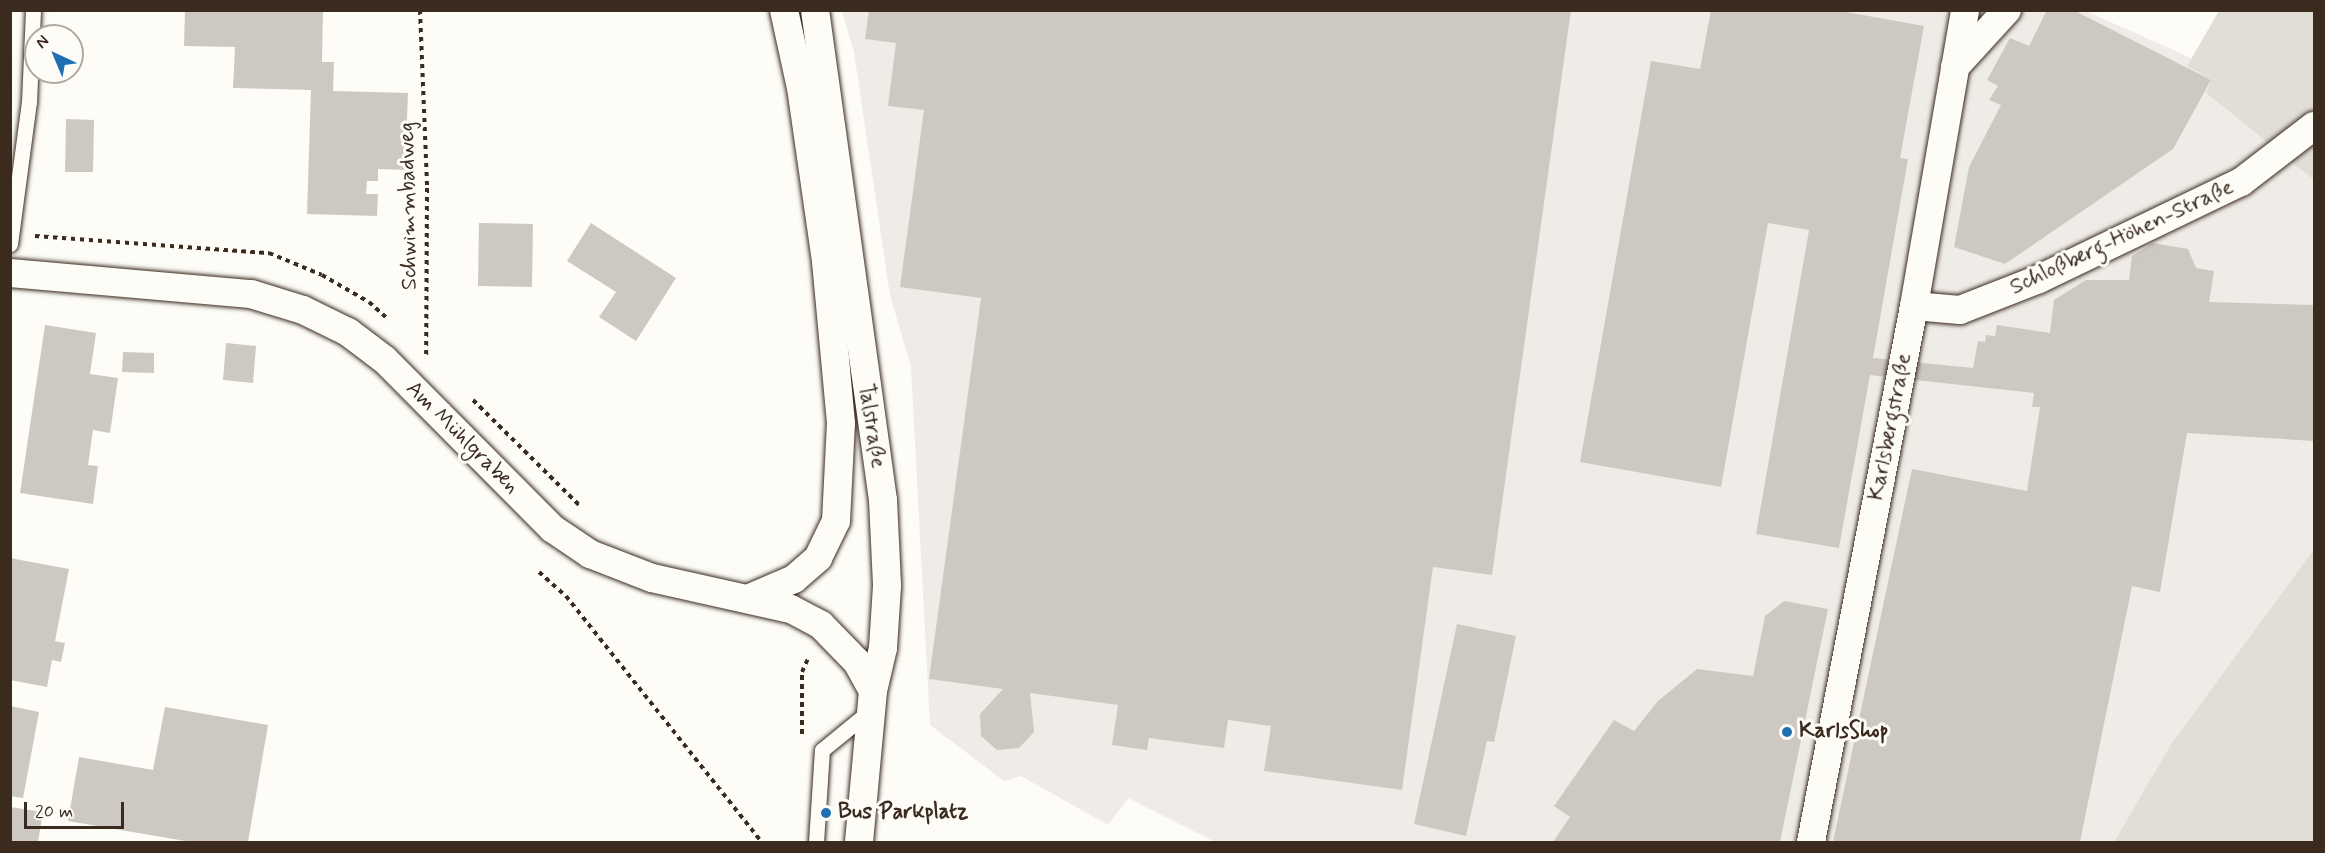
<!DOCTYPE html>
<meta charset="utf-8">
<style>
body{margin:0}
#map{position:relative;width:2325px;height:853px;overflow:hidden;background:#fdfcf7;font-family:Mynerve,sans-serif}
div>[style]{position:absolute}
.built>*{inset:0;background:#efece7}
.green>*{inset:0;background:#e1ded7}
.building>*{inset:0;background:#cdc8c2}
.path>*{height:4px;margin-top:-2px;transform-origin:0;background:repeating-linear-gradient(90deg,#3b2a1e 0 4.5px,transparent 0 9px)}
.roads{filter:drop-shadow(0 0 2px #3b2a1e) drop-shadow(0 0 2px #3b2a1e)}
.lane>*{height:15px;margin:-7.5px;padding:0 7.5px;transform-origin:7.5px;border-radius:7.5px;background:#fdfcf7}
.street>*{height:28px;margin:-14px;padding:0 14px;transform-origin:14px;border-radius:14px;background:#fdfcf7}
.dots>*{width:16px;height:16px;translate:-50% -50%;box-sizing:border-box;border:3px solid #fdfcf7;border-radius:50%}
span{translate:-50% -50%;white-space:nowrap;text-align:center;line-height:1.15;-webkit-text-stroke:6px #fdfcf7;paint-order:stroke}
.street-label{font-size:22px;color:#3b2a1e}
.poi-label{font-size:22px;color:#3b2a1e;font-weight:700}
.left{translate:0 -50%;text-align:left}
.frame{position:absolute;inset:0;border:12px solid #3b2a1e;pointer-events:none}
.north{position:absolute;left:24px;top:24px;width:60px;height:60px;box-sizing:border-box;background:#fdfcf7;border:2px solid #afa8a0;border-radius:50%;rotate:316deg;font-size:16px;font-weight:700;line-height:24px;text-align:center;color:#3b2a1e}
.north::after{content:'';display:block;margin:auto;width:21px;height:27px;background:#1f6fb2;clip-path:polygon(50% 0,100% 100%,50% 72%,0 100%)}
.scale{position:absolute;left:24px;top:802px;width:100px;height:27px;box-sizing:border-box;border:3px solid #3b2a1e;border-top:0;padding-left:8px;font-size:18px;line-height:21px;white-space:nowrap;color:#3b2a1e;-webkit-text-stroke:4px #fdfcf7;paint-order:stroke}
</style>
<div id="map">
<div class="built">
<i style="clip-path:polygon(842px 11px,2086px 11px,2191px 58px,2187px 66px,2211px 80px,2206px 93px,2314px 180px,2314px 549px,2171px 744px,2114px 842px,1215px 842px,1128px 798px,1108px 825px,1021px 776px,1004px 781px,930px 725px,911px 367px,890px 295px,854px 52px)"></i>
</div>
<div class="green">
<i style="clip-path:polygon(2219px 11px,2314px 11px,2314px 180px,2206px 93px,2211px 80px,2187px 66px)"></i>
<i style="clip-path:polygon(2314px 549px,2314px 842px,2114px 842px,2171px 744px)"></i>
</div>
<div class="building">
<i style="clip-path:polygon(185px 10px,323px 10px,322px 62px,334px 62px,333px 91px,408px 93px,405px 170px,378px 169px,378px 181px,367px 181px,366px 194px,378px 194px,377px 216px,307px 214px,311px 90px,233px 88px,235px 47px,184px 46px)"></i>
<i style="clip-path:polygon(869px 10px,1571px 10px,1492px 575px,1433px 567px,1402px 790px,1264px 771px,1271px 726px,1228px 720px,1224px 748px,1149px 738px,1147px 750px,1112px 745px,1118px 705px,1030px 693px,1034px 732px,1019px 748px,997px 750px,981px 736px,980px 714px,1003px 689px,929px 679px,981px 298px,900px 287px,924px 110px,888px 106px,896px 43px,865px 39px)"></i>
<i style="clip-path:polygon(1711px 10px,1835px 10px,1924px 26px,1900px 158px,1908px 159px,1873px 358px,1973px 368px,1978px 341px,1985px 342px,1986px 335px,1995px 336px,1997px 325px,2050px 333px,2054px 300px,2086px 280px,2129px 280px,2132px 256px,2153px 243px,2188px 249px,2196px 268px,2214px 271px,2209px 302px,2314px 305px,2314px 441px,2187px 433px,2160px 592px,2132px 586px,2080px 842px,1833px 842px,1912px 469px,2027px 491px,2040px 407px,2032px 407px,2034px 393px,1870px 375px,1839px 548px,1756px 534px,1809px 230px,1768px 223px,1721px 487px,1580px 462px,1651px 61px,1700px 69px)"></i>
<i style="clip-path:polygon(2047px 10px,2073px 10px,2211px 80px,2173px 149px,2005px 264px,1954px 247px,1969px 167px,2001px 105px,1989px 100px,1998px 86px,1987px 80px,2010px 38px,2029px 46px)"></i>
<i style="clip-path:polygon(66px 119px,94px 120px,93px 172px,65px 172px)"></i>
<i style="clip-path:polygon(479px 223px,533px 224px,532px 287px,478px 286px)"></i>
<i style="clip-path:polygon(591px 223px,676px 278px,636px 341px,599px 317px,616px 292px,567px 261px)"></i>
<i style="clip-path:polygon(45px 325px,96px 333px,90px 374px,118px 378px,110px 433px,93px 430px,88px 465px,98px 466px,93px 504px,20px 493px)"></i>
<i style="clip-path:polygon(226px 343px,256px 346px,253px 383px,223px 380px)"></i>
<i style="clip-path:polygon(123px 352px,154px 353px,154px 373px,122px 372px)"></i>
<i style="clip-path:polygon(10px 558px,69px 569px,55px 641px,65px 643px,61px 662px,52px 660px,47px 687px,10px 680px)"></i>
<i style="clip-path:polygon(1784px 601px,1828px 609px,1780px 842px,1553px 842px,1570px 817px,1554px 806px,1614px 720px,1634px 731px,1658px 701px,1697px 669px,1753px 676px,1765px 616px)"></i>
<i style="clip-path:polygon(1457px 624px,1516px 636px,1494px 742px,1487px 741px,1466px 836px,1414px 824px)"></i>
<i style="clip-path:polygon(10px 706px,39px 712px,23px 798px,10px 796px)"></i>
<i style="clip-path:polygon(165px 707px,268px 725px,248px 842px,191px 842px,68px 821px,79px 757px,153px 770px)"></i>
<i style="clip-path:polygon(10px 807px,43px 812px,38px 842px,10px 842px)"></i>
</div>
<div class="path">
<i style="left:420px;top:10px;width:178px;rotate:87.7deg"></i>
<i style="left:427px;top:188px;width:167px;rotate:90.3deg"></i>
<i style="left:35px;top:236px;width:235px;rotate:4.2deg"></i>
<i style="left:269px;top:253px;width:57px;rotate:22.5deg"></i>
<i style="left:322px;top:275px;width:54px;rotate:29.9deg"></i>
<i style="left:369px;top:302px;width:24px;rotate:42deg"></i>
<i style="left:473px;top:400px;width:151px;rotate:44.7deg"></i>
<i style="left:539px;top:572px;width:36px;rotate:42deg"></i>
<i style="left:566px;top:596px;width:315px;rotate:51.5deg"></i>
<i style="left:802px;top:734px;width:62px;rotate:-90deg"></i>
<i style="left:802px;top:672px;width:17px;rotate:-66deg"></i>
</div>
<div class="roads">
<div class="lane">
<i style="left:10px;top:244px;width:143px;rotate:-82.4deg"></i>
<i style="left:29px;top:102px;width:92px;rotate:-87.5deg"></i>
<i style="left:816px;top:842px;width:92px;rotate:-86.3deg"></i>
<i style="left:822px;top:750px;width:63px;rotate:-39.2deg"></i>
</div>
<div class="street">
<i style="left:815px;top:10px;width:495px;rotate:82.1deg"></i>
<i style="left:883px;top:500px;width:86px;rotate:87.3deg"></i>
<i style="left:887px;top:586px;width:62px;rotate:93.7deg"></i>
<i style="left:883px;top:648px;width:44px;rotate:103.1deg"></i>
<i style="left:873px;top:691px;width:152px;rotate:95.3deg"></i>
<i style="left:1955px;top:67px;width:77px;rotate:-47.6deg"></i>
<i style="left:10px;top:273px;width:242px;rotate:5deg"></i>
<i style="left:251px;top:294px;width:54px;rotate:17.1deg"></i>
<i style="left:303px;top:310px;width:50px;rotate:26.1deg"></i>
<i style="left:348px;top:332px;width:46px;rotate:37.1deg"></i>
<i style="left:385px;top:360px;width:238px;rotate:45.2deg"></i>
<i style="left:553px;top:529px;width:45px;rotate:34deg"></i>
<i style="left:590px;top:554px;width:66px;rotate:21.2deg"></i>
<i style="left:652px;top:578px;width:142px;rotate:12.6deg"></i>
<i style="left:791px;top:609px;width:34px;rotate:28deg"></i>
<i style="left:821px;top:625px;width:52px;rotate:45.8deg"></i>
<i style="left:857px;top:662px;width:33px;rotate:61deg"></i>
<i style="left:1914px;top:306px;width:46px;rotate:5deg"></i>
<i style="left:1960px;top:310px;width:85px;rotate:-21.4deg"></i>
<i style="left:2039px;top:279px;width:224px;rotate:-25.7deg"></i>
<i style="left:2241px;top:182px;width:92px;rotate:-37.5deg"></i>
<i style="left:752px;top:597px;width:46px;rotate:-23.2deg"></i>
<i style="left:794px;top:579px;width:32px;rotate:-41deg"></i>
<i style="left:818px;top:558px;width:41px;rotate:-64.1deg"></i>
<i style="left:836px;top:521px;width:98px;rotate:-87.1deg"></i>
<i style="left:841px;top:423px;width:163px;rotate:-95.3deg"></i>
<i style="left:826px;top:261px;width:175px;rotate:-98.2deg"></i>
<i style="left:801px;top:88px;width:80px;rotate:-102.3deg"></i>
<i style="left:1811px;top:842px;width:546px;rotate:-79.12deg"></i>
<i style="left:1914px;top:306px;width:300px;rotate:-80.2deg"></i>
</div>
</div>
<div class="dots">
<i style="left:1787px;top:732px;background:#1f6fb2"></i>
<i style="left:826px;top:813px;background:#1f6fb2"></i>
</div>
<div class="street-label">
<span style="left:409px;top:206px;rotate:-91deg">Schwimmbadweg</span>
<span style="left:2122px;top:238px;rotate:-25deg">Schloßberg-Höhen-Straße</span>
<span style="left:871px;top:426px;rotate:81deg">Talstraße</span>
<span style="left:1891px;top:427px;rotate:-79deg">Karlsbergstraße</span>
<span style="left:462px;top:438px;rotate:45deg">Am Mühlgraben</span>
</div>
<div class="poi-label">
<span class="left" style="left:1799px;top:732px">KarlsShop</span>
<span class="left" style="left:838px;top:813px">Bus Parkplatz</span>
</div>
<div class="frame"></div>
<div class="north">N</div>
<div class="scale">20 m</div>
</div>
